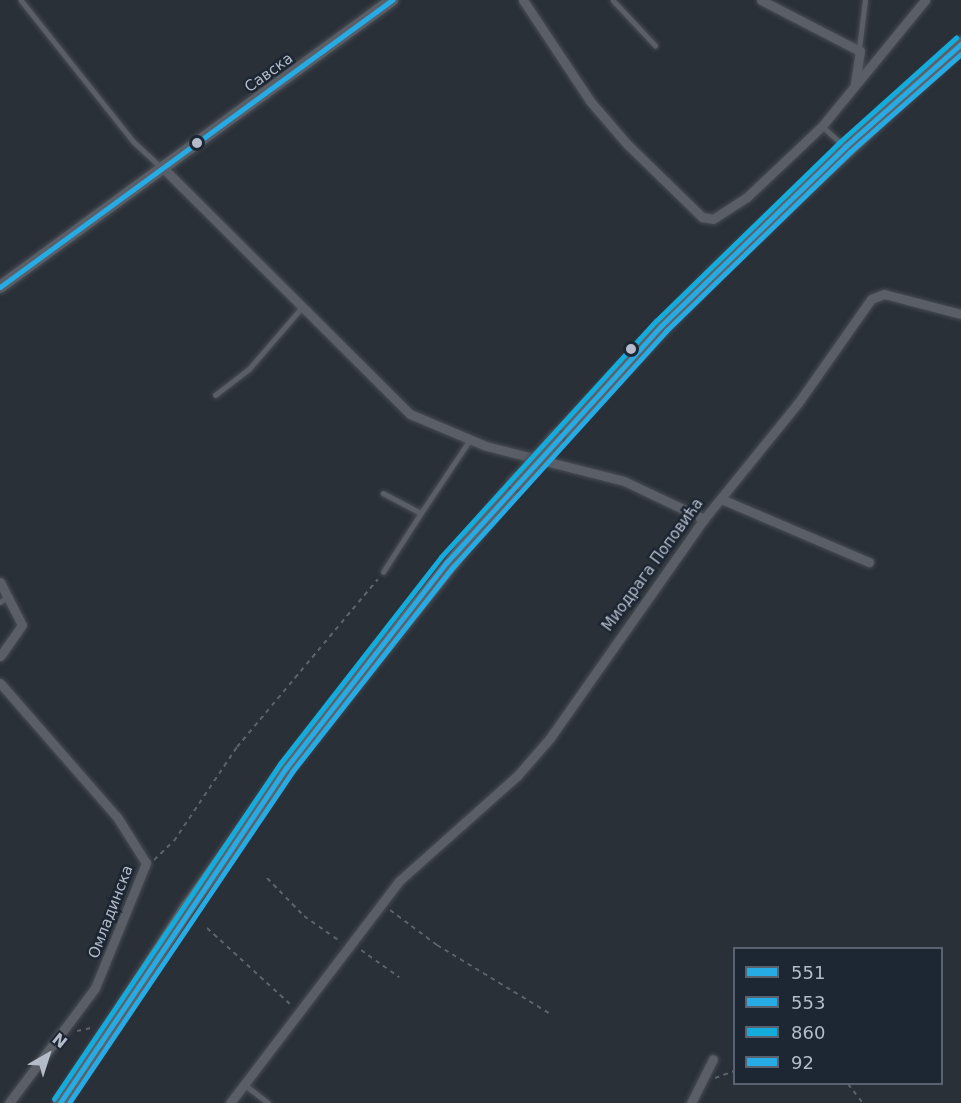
<!DOCTYPE html>
<meta charset="utf-8">
<style>
body{margin:0}
#map{position:relative;width:961px;height:1103px;overflow:hidden;background:#2a3038;font-family:"DejaVu Sans",sans-serif}
div>[style]{position:absolute}
.path>*{height:2px;margin-top:-1px;transform-origin:0;background:repeating-linear-gradient(90deg,#5d636a 0 4.5px,transparent 0 9px)}
.roads{filter:drop-shadow(0 0 2px #484c53) drop-shadow(0 0 2px #484c53)}
.service>*{height:4.5px;margin:-2.25px;padding:0 2.25px;transform-origin:2.25px;border-radius:2.25px;background:#5a5e66}
.minor>*{height:9px;margin:-4.5px;padding:0 4.5px;transform-origin:4.5px;border-radius:4.5px;background:#5a5e66}
.tertiary>*{height:12px;margin:-6px;padding:0 6px;transform-origin:6px;border-radius:6px;background:#5a5e66}
.primary>*{height:15px;margin:-7.5px;padding:0 7.5px;transform-origin:7.5px;border-radius:7.5px;background:#5c6168}
.bridges{filter:drop-shadow(0 0 2px #484c55) drop-shadow(0 0 2px #484c55)}
.primary-bridge>*{height:15px;margin:-7.5px;padding:0 7.5px;transform-origin:7.5px;border-radius:7.5px;background:#5c6168}
.bus-1>*{height:4.5px;margin:-2.25px;padding:0 2.25px;transform-origin:2.25px;border-radius:2.25px;background:#26abe5}
.bus-2>*{height:4.5px;margin:-2.25px;padding:0 2.25px;transform-origin:2.25px;border-radius:2.25px;background:#26abe5}
.bus-3>*{height:4.5px;margin:-2.25px;padding:0 2.25px;transform-origin:2.25px;border-radius:2.25px;background:#13acdd}
.bus-4>*{height:4.5px;margin:-2.25px;padding:0 2.25px;transform-origin:2.25px;border-radius:2.25px;background:#26abe5}
.dots>*{width:16px;height:16px;translate:-50% -50%;box-sizing:border-box;border:3px solid #1d2633;border-radius:50%}
span{translate:-50% -50%;white-space:nowrap;text-align:center;line-height:1.15;-webkit-text-stroke:5px #1d2633;paint-order:stroke}
.street-label{font-size:15px;color:#b4bcc9}
.legend{position:absolute;left:733px;top:947px;width:210px;height:138px;box-sizing:border-box;background:#1d2633;border:2px solid #59626f;margin:0;padding:8px 10px;list-style:none;font-size:18px;color:#b4bcc9}
.legend li{display:flex;align-items:center;gap:12px;height:30px}
.legend b{width:30px;border:2px solid #59626f}
.north{position:absolute;left:18px;top:1025px;width:60px;height:60px;-webkit-text-stroke:4px #1d2633;paint-order:stroke;rotate:39deg;font-size:16px;font-weight:700;line-height:24px;text-align:center;color:#b4bcc9}
.north::after{content:'';display:block;margin:auto;width:21px;height:27px;background:#b4bcc9;clip-path:polygon(50% 0,100% 100%,50% 72%,0 100%)}
</style>
<div id="map">
<div class="path">
<i style="left:154px;top:860px;width:28px;rotate:-44deg"></i>
<i style="left:174px;top:841px;width:113px;rotate:-56.2deg"></i>
<i style="left:237px;top:747px;width:219px;rotate:-50deg"></i>
<i style="left:267px;top:878px;width:53px;rotate:45.8deg"></i>
<i style="left:304px;top:916px;width:45px;rotate:35.1deg"></i>
<i style="left:390px;top:910px;width:59px;rotate:36.7deg"></i>
<i style="left:437px;top:945px;width:131px;rotate:31.3deg"></i>
<i style="left:207px;top:928px;width:114px;rotate:42.5deg"></i>
<i style="left:361px;top:950px;width:47px;rotate:35.4deg"></i>
<i style="left:77px;top:1031px;width:14px;rotate:-12deg"></i>
<i style="left:715px;top:1078px;width:20px;rotate:-20deg"></i>
<i style="left:848px;top:1084px;width:24px;rotate:52deg"></i>
</div>
<div class="roads">
<div class="service">
<i style="left:21px;top:0;width:181px;rotate:51.5deg"></i>
<i style="left:134px;top:142px;width:38px;rotate:43deg"></i>
<i style="left:613px;top:0;width:62px;rotate:47deg"></i>
<i style="left:859px;top:49px;width:49px;rotate:-83deg"></i>
<i style="left:822px;top:126px;width:30px;rotate:42deg"></i>
<i style="left:215px;top:395px;width:43px;rotate:-37.4deg"></i>
<i style="left:249px;top:369px;width:83px;rotate:-49.4deg"></i>
<i style="left:383px;top:493px;width:43px;rotate:27.8deg"></i>
<i style="left:421px;top:513px;width:87px;rotate:-56.3deg"></i>
<i style="left:383px;top:572px;width:70px;rotate:-57.2deg"></i>
<i style="left:0;top:602px;width:11px;rotate:-34deg"></i>
<i style="left:244px;top:1084px;width:31px;rotate:38deg"></i>
</div>
<div class="minor">
<i style="left:523px;top:0;width:121px;rotate:56.4deg"></i>
<i style="left:590px;top:101px;width:57px;rotate:49.3deg"></i>
<i style="left:627px;top:144px;width:105px;rotate:44.2deg"></i>
<i style="left:702px;top:217px;width:11px;rotate:10deg"></i>
<i style="left:713px;top:219px;width:40px;rotate:-32.9deg"></i>
<i style="left:747px;top:197px;width:103px;rotate:-43.4deg"></i>
<i style="left:822px;top:126px;width:163px;rotate:-50.7deg"></i>
<i style="left:761px;top:0;width:111px;rotate:27.3deg"></i>
<i style="left:860px;top:51px;width:32px;rotate:99deg"></i>
<i style="left:164px;top:169px;width:347px;rotate:44.9deg"></i>
<i style="left:410px;top:414px;width:82px;rotate:22.8deg"></i>
<i style="left:486px;top:446px;width:142px;rotate:14.2deg"></i>
<i style="left:624px;top:481px;width:89px;rotate:25.4deg"></i>
<i style="left:721px;top:499px;width:161px;rotate:23.1deg"></i>
<i style="left:0;top:582px;width:48px;rotate:62.9deg"></i>
<i style="left:22px;top:625px;width:38px;rotate:125deg"></i>
<i style="left:0;top:683px;width:178px;rotate:48.9deg"></i>
<i style="left:117px;top:817px;width:54px;rotate:57.8deg"></i>
<i style="left:146px;top:863px;width:135px;rotate:112.2deg"></i>
<i style="left:95px;top:988px;width:144px;rotate:126.8deg"></i>
<i style="left:230px;top:1103px;width:279px;rotate:-52.7deg"></i>
<i style="left:399px;top:881px;width:158px;rotate:-41.7deg"></i>
<i style="left:517px;top:776px;width:50px;rotate:-49deg"></i>
<i style="left:550px;top:738px;width:268px;rotate:-54.9deg"></i>
<i style="left:704px;top:519px;width:149px;rotate:-51deg"></i>
<i style="left:798px;top:403px;width:127px;rotate:-54.9deg"></i>
<i style="left:871px;top:299px;width:14px;rotate:-21deg"></i>
<i style="left:884px;top:294px;width:80px;rotate:14.6deg"></i>
<i style="left:691px;top:1103px;width:49px;rotate:-63.4deg"></i>
</div>
<div class="tertiary">
<i style="left:0;top:287px;width:486px;rotate:-36.2deg"></i>
</div>
<div class="primary">
<i style="left:556px;top:438px;width:238px;rotate:-46.2deg"></i>
<i style="left:721px;top:266px;width:327px;rotate:-42.8deg"></i>
<i style="left:60px;top:1103px;width:235px;rotate:-57deg"></i>
<i style="left:188px;top:906px;width:169px;rotate:-54.6deg"></i>
<i style="left:286px;top:768px;width:367px;rotate:-51.2deg"></i>
</div>
</div>
<div class="bridges">
<div class="primary-bridge">
<i style="left:516px;top:482px;width:59px;rotate:-47.7deg"></i>
</div>
</div>
<div class="bus-1">
<i style="left:60px;top:1103px;width:404px;rotate:-56deg"></i>
<i style="left:286px;top:768px;width:261px;rotate:-52deg"></i>
<i style="left:447px;top:562px;width:319px;rotate:-47.8deg"></i>
<i style="left:661px;top:326px;width:257px;rotate:-44.2deg"></i>
<i style="left:845px;top:147px;width:155px;rotate:-41.6deg"></i>
</div>
<div class="bus-2">
<i style="left:69px;top:1103px;width:399px;rotate:-56deg"></i>
<i style="left:292px;top:772px;width:261px;rotate:-51.9deg"></i>
<i style="left:453px;top:567px;width:318px;rotate:-47.9deg"></i>
<i style="left:666px;top:331px;width:257px;rotate:-44.2deg"></i>
<i style="left:850px;top:152px;width:148px;rotate:-41.4deg"></i>
</div>
<div class="bus-3">
<i style="left:54px;top:1099px;width:404px;rotate:-56deg"></i>
<i style="left:280px;top:764px;width:262px;rotate:-52.1deg"></i>
<i style="left:441px;top:557px;width:319px;rotate:-47.7deg"></i>
<i style="left:656px;top:321px;width:257px;rotate:-44.2deg"></i>
<i style="left:840px;top:142px;width:156px;rotate:-41.9deg"></i>
</div>
<div class="bus-4">
<i style="left:0;top:287px;width:486px;rotate:-36.2deg"></i>
</div>
<div class="dots">
<i style="left:197px;top:143px;background:#b4bcc9"></i>
<i style="left:631px;top:349px;background:#b4bcc9"></i>
</div>
<div class="street-label">
<span style="left:269px;top:73px;rotate:-36deg">Савска</span>
<span style="left:653px;top:565px;rotate:-54deg">Миодрага Поповића</span>
<span style="left:111px;top:912px;rotate:-69deg">Омладинска</span>
</div>
<ul class="legend">
<li><b style="height:8px;background:#26abe5"></b>551</li>
<li><b style="height:8px;background:#26abe5"></b>553</li>
<li><b style="height:8px;background:#13acdd"></b>860</li>
<li><b style="height:8px;background:#26abe5"></b>92</li>
</ul>
<div class="north">N</div>
</div>
